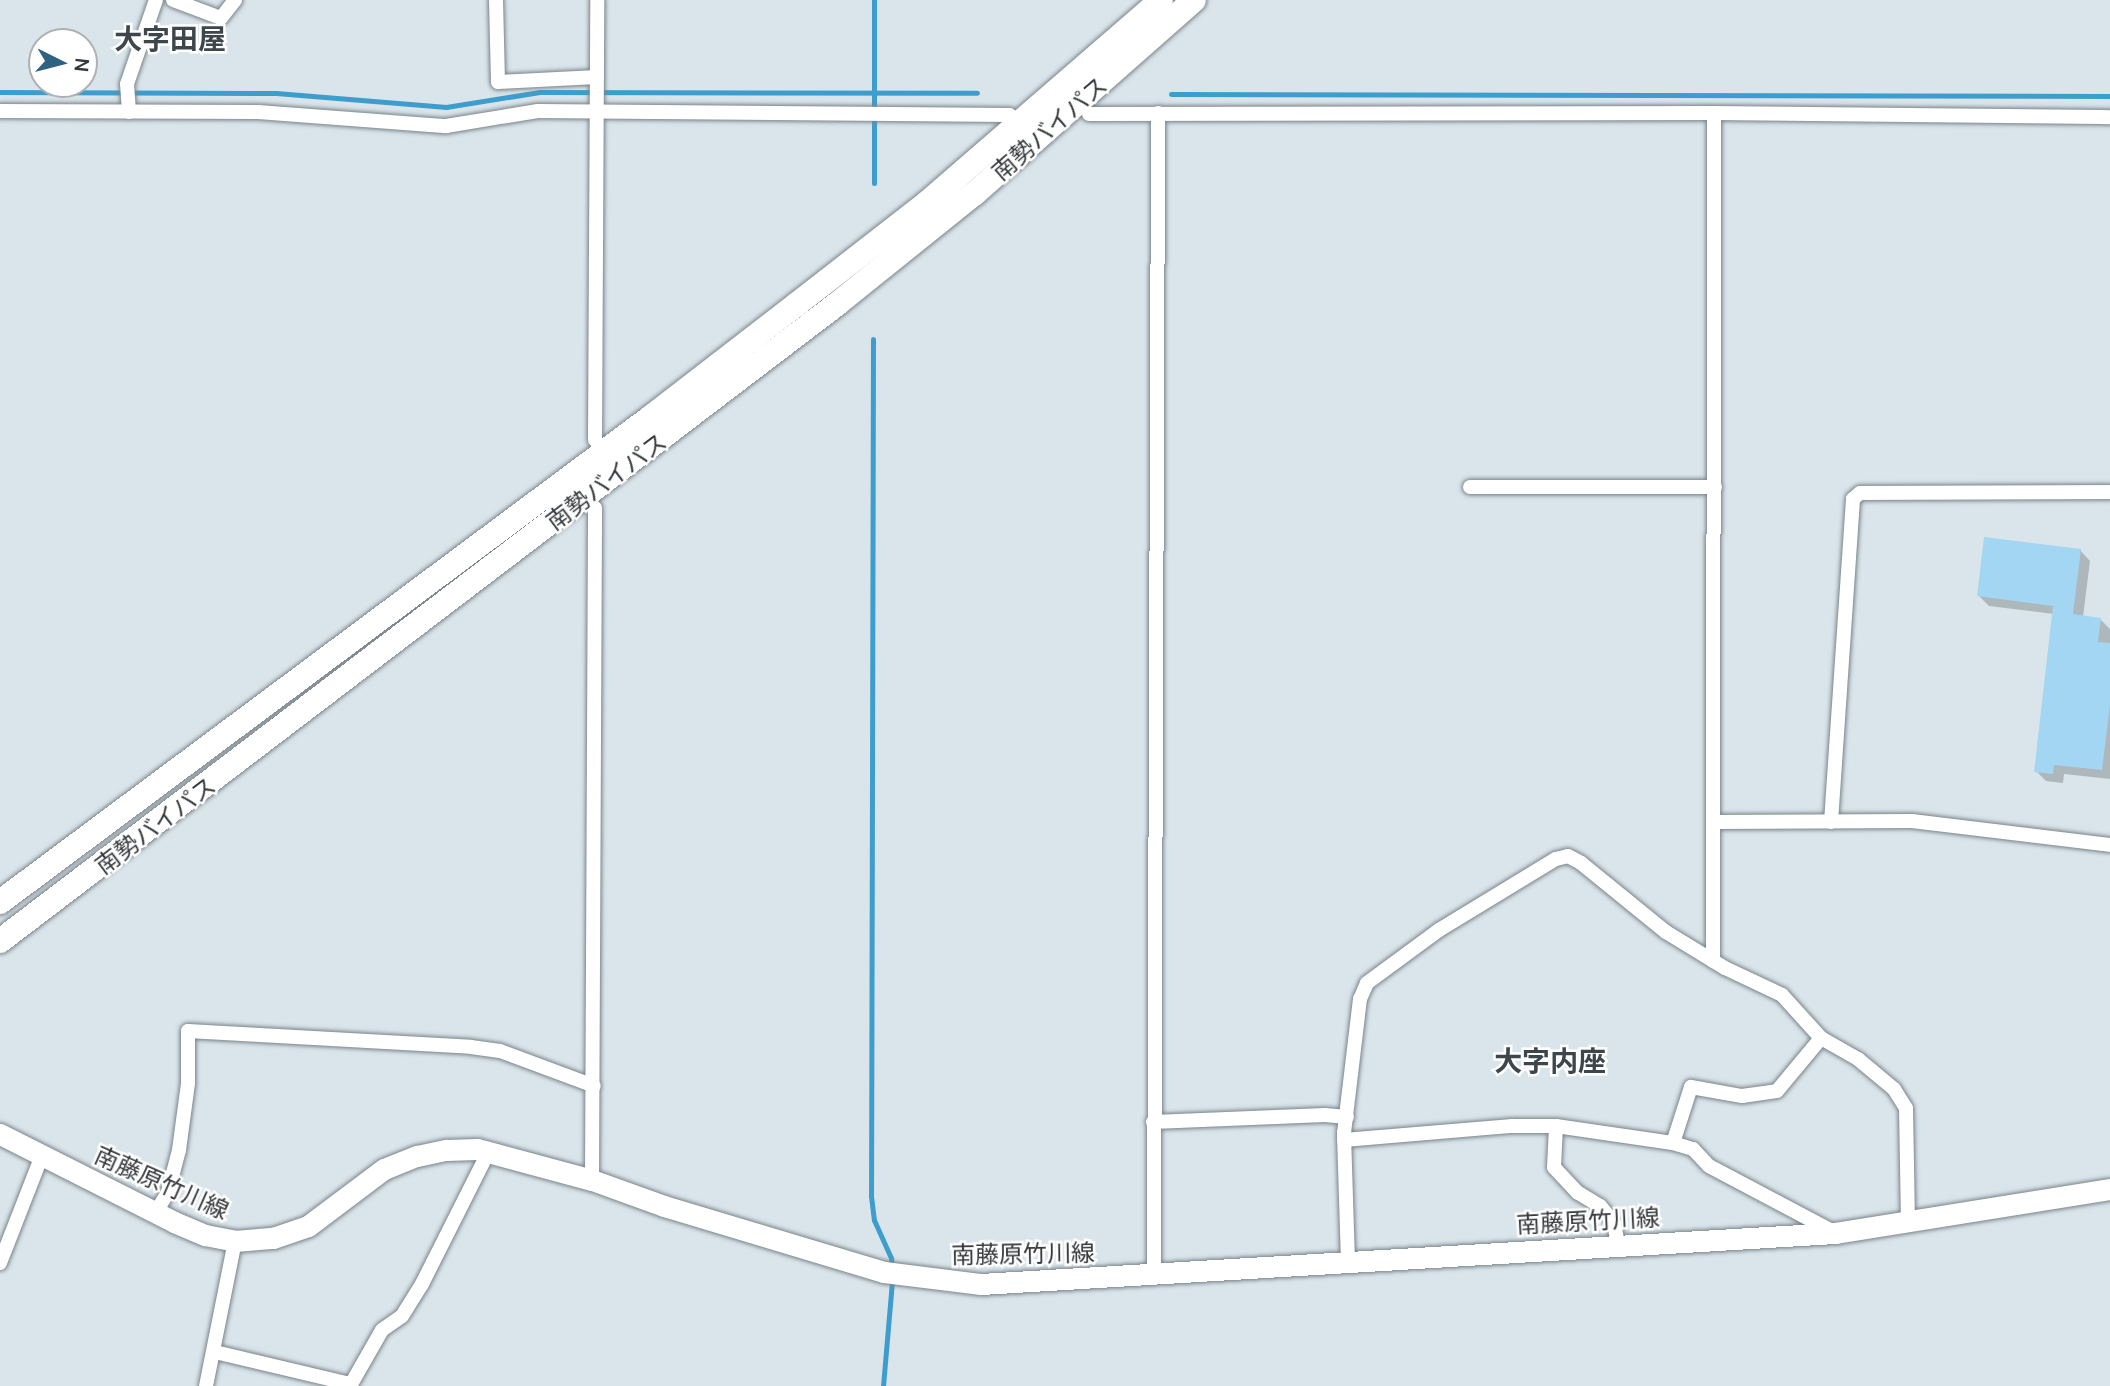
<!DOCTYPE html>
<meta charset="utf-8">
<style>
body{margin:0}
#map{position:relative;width:2110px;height:1386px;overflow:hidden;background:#dae5eb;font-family:Manrope,"Noto Sans JP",sans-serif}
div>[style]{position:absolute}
.shadow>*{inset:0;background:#0003}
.stream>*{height:5px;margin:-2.5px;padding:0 2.5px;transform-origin:2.5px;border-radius:2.5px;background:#3d9ecd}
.building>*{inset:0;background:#a2d6f3}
.roads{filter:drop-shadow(0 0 2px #7a848a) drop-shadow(0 0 2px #7a848a)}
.minor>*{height:14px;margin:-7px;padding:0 7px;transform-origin:7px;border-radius:7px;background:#fff}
.secondary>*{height:21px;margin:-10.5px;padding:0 10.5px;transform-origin:10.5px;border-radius:10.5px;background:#fff}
.trunk>*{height:24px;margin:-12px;padding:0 12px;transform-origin:12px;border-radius:12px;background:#fff}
span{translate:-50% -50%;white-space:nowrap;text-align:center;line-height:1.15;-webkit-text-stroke:5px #fff;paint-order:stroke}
.street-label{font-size:24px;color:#35393b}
.quarter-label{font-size:28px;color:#3d464b;font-weight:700}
.north{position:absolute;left:28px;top:28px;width:70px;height:70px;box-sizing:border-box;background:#fff;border:2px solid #aeb0b1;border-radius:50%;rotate:96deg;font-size:19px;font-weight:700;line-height:28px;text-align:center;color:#35393b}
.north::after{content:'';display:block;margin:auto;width:24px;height:32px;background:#2d637e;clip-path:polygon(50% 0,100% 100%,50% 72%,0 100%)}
</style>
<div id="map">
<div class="shadow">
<i style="clip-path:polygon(2080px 550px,2090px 561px,2083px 617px,2100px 619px,2110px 629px,2110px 779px,2064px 774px,2063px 783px,2046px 781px,2036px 771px,2054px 614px,1989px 606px,1979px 596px)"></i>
</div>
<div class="stream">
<i style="left:0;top:92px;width:276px;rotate:0.2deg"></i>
<i style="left:276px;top:93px;width:171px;rotate:4.7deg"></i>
<i style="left:446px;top:107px;width:95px;rotate:-9.1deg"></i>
<i style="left:540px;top:92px;width:437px;rotate:0.1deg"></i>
<i style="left:1171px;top:94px;width:939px;rotate:0.12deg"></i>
<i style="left:874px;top:183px;width:183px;rotate:-90deg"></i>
<i style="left:873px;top:339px;width:857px;rotate:90.13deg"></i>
<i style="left:871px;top:1196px;width:24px;rotate:83deg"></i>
<i style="left:874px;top:1220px;width:42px;rotate:65.9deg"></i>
<i style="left:891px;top:1258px;width:8px;rotate:83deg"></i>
<i style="left:883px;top:1386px;width:106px;rotate:-85.1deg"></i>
</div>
<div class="building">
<i style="clip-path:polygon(1984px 537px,2081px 549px,2073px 614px,2101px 618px,2098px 642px,2110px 643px,2110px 705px,2102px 770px,2054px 765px,2053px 774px,2034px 772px,2053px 606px,1977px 596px)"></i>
</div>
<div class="roads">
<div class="minor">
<i style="left:173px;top:0;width:51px;rotate:20.6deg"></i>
<i style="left:221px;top:18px;width:23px;rotate:-52deg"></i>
<i style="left:496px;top:0;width:82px;rotate:88.6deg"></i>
<i style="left:498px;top:82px;width:99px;rotate:-2.9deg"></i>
<i style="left:0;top:111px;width:258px;rotate:0.2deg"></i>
<i style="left:258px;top:112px;width:189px;rotate:4.3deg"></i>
<i style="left:446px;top:126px;width:93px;rotate:-9.3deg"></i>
<i style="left:538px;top:111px;width:472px;rotate:0.5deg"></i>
<i style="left:129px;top:112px;width:28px;rotate:-94deg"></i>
<i style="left:127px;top:84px;width:89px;rotate:-71deg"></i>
<i style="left:1089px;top:114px;width:625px;rotate:-0.09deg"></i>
<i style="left:1714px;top:113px;width:396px;rotate:0.6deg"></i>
<i style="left:595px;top:440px;width:440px;rotate:-89.7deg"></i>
<i style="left:1470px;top:487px;width:245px"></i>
<i style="left:1714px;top:822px;width:198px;rotate:-0.3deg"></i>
<i style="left:1912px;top:821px;width:199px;rotate:6.9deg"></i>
<i style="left:1831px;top:822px;width:324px;rotate:-86.1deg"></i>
<i style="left:1853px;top:499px;width:9px;rotate:-41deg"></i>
<i style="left:1860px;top:493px;width:250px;rotate:-0.2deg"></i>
<i style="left:1713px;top:961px;width:848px;rotate:-89.93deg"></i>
<i style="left:1153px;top:1122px;width:172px;rotate:-2.3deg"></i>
<i style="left:1325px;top:1115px;width:22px;rotate:5deg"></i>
<i style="left:1344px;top:1140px;width:169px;rotate:-4.8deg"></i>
<i style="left:1512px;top:1126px;width:44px"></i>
<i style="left:1673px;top:1143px;width:59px;rotate:-72.2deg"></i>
<i style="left:1691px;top:1087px;width:52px;rotate:10deg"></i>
<i style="left:1742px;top:1096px;width:35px;rotate:-8deg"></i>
<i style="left:1777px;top:1091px;width:69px;rotate:-50.3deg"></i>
<i style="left:592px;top:1180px;width:672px;rotate:-89.74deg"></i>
<i style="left:156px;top:1212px;width:23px;rotate:-59deg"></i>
<i style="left:168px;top:1192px;width:43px;rotate:-75.3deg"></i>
<i style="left:179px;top:1150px;width:68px;rotate:-82.3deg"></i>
<i style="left:188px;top:1083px;width:52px;rotate:-90deg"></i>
<i style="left:188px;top:1031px;width:283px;rotate:3.2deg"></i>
<i style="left:471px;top:1047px;width:29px;rotate:8deg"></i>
<i style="left:500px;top:1051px;width:100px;rotate:20.4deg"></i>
<i style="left:1618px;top:1244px;width:21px;rotate:-101deg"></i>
<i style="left:1614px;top:1223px;width:22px;rotate:-129deg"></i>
<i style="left:1600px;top:1206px;width:26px;rotate:-149deg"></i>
<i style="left:1578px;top:1193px;width:35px;rotate:-133deg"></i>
<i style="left:1554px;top:1167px;width:41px;rotate:-87.2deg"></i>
<i style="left:1556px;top:1126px;width:118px;rotate:8.3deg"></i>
<i style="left:1673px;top:1143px;width:21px;rotate:17deg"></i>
<i style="left:1693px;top:1149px;width:23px;rotate:47deg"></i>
<i style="left:1709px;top:1166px;width:139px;rotate:27.9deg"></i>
<i style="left:1348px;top:1262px;width:129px;rotate:-91.8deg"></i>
<i style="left:1344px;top:1133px;width:135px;rotate:-83.2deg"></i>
<i style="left:1360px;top:999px;width:17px;rotate:-66deg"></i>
<i style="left:1367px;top:983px;width:89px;rotate:-36.4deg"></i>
<i style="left:1439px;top:930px;width:137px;rotate:-31.3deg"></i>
<i style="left:1556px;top:859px;width:12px;rotate:-14deg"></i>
<i style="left:1568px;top:856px;width:15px;rotate:28deg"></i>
<i style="left:1581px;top:863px;width:109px;rotate:39.1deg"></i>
<i style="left:1666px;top:932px;width:69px;rotate:31.4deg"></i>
<i style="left:1725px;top:968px;width:63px;rotate:25.3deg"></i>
<i style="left:1782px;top:995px;width:58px;rotate:47.8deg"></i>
<i style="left:1821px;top:1038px;width:43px;rotate:29.6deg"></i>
<i style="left:1858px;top:1059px;width:47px;rotate:39.8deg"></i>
<i style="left:1894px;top:1089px;width:22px;rotate:58deg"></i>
<i style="left:1906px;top:1108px;width:113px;rotate:89deg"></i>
<i style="left:0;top:1263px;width:116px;rotate:-68.7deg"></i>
<i style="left:1154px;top:1273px;width:1160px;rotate:-89.8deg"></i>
<i style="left:215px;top:1352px;width:139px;rotate:13.3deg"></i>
<i style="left:206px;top:1386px;width:148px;rotate:-78.7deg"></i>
<i style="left:350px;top:1386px;width:64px;rotate:-60.3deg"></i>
<i style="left:382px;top:1330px;width:24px;rotate:-35deg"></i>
<i style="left:402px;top:1316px;width:38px;rotate:-58deg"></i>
<i style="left:422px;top:1284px;width:149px;rotate:-63.3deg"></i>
</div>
<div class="secondary">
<i style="left:0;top:1134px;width:195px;rotate:26.8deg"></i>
<i style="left:174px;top:1222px;width:34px;rotate:23deg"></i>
<i style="left:205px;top:1235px;width:31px;rotate:11deg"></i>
<i style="left:235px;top:1241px;width:38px;rotate:-5deg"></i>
<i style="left:273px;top:1238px;width:37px;rotate:-19deg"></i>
<i style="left:308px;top:1226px;width:95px;rotate:-36.9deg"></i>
<i style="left:384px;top:1169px;width:35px;rotate:-22deg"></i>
<i style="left:417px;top:1156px;width:30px;rotate:-12deg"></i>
<i style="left:446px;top:1150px;width:31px;rotate:-2deg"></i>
<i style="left:477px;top:1149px;width:119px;rotate:15.1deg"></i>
<i style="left:592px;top:1180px;width:77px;rotate:19.9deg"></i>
<i style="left:664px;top:1206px;width:230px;rotate:16.7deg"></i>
<i style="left:884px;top:1272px;width:98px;rotate:7.1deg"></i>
<i style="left:981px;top:1284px;width:856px;rotate:-3.42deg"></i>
<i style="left:1835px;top:1233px;width:278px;rotate:-9.1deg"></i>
</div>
<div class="trunk">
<i style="left:0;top:902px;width:812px;rotate:-36.69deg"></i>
<i style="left:651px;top:417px;width:185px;rotate:-37.7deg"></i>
<i style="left:797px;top:304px;width:166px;rotate:-37.9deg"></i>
<i style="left:928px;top:202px;width:308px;rotate:-40.9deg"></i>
<i style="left:0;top:941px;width:1052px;rotate:-37.27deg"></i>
<i style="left:837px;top:304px;width:176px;rotate:-38.8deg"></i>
<i style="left:974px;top:194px;width:293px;rotate:-41.4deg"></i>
</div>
</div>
<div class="street-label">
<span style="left:1049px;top:128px;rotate:-41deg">南勢バイパス</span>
<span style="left:606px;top:481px;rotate:-37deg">南勢バイパス</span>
<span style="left:155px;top:825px;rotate:-37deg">南勢バイパス</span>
<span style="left:162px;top:1182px;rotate:24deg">南藤原竹川線</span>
<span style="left:1588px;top:1220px;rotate:-3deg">南藤原竹川線</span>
<span style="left:1023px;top:1253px;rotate:-1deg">南藤原竹川線</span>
</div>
<div class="quarter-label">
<span style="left:170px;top:38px">大字田屋</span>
<span style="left:1550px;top:1060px">大字内座</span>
</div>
<div class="north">N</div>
</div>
